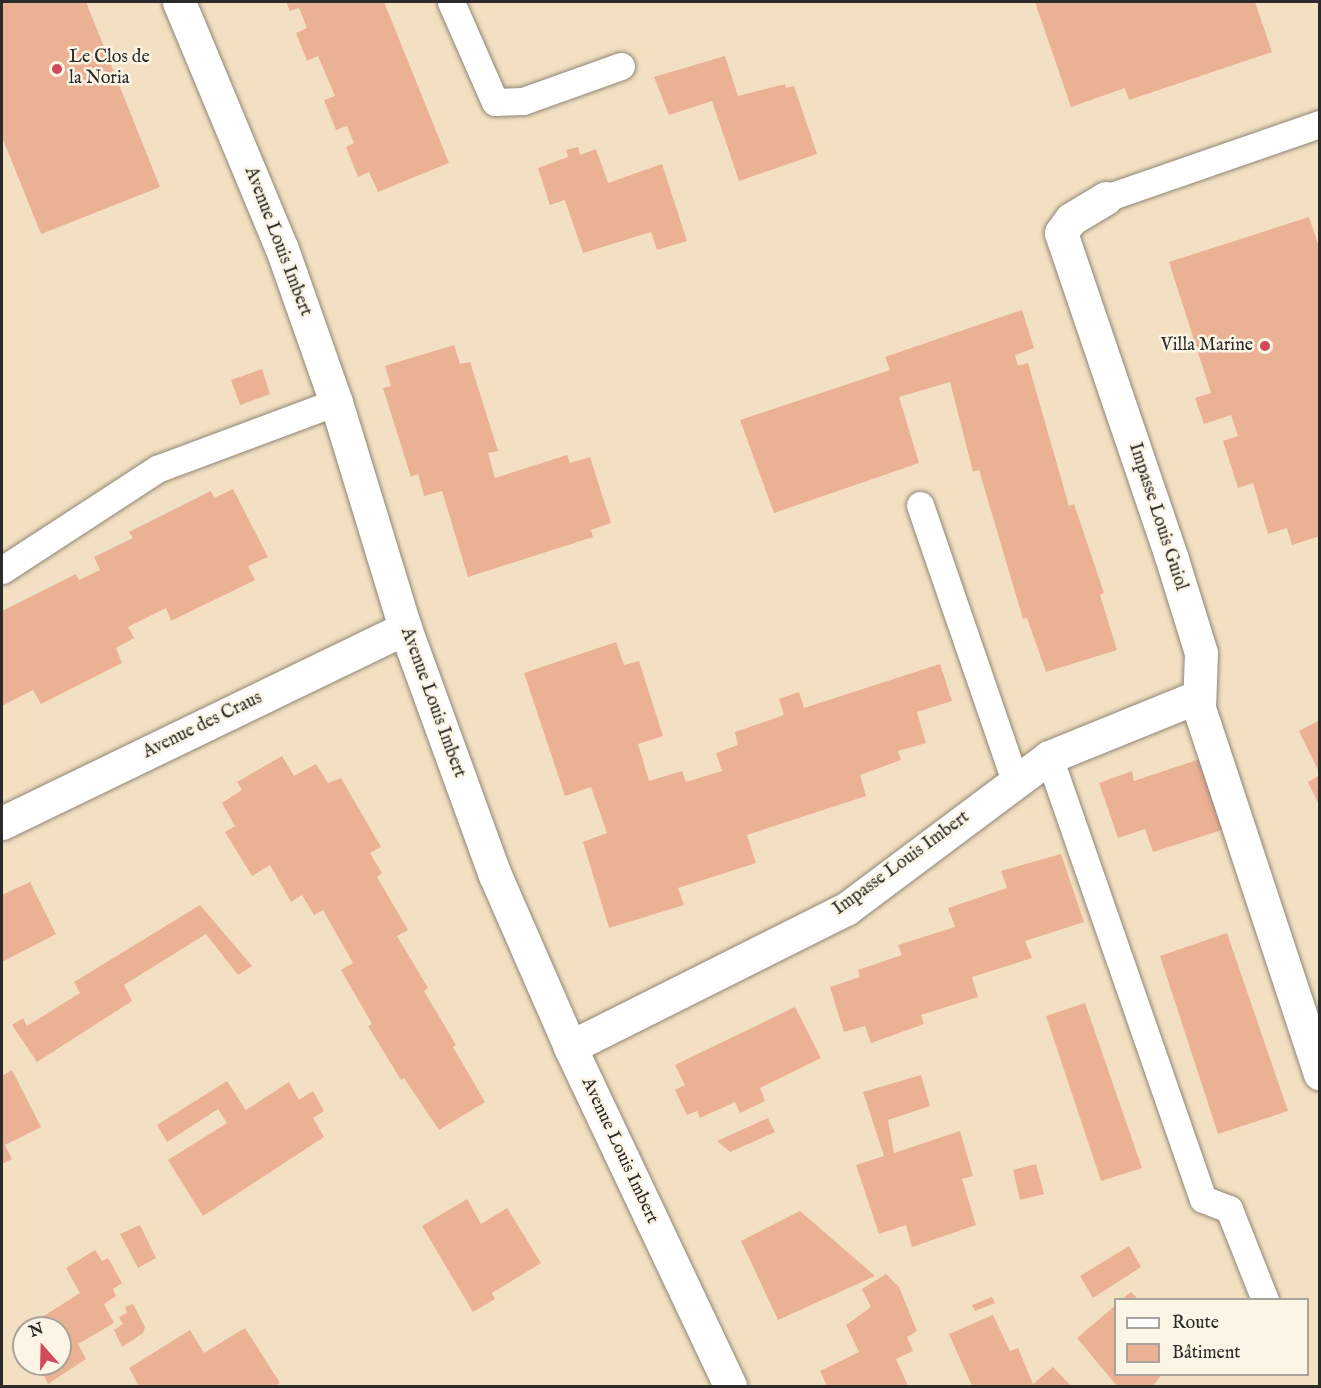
<!DOCTYPE html>
<meta charset="utf-8">
<style>
body{margin:0}
#map{position:relative;width:1321px;height:1388px;overflow:hidden;background:#f3e0c2;font-family:"IM FELL English",serif}
div>[style]{position:absolute}
.building>*{inset:0;background:#ebb195}
.roads{filter:drop-shadow(0 0 2px #8f8676) drop-shadow(0 0 2px #8f8676)}
.lane>*{height:27px;margin:-13.5px;padding:0 13.5px;transform-origin:13.5px;border-radius:13.5px;background:#fff}
.street>*{height:33px;margin:-16.5px;padding:0 16.5px;transform-origin:16.5px;border-radius:16.5px;background:#fff}
.dots>*{width:16px;height:16px;translate:-50% -50%;box-sizing:border-box;border:3px solid #fcf5e5;border-radius:50%}
span{translate:-50% -50%;white-space:nowrap;text-align:center;line-height:1.15;-webkit-text-stroke:5px #fcf5e5;paint-order:stroke}
.poi-label{font-size:18px;color:#2b2b2b}
.left{translate:0 -50%;text-align:left}
.right{translate:-100% -50%;text-align:right}
.street-label{font-size:18px;color:#2b2b2b}
.frame{position:absolute;inset:0;border:3px solid #2b2b2b;pointer-events:none}
.legend{position:absolute;left:1114px;top:1298px;width:195px;height:78px;box-sizing:border-box;background:#fcf5e5;border:2px solid #a8a49b;margin:0;padding:8px 10px;list-style:none;font-size:18px;color:#2b2b2b}
.legend li{display:flex;align-items:center;gap:12px;height:30px}
.legend b{width:30px;border:2px solid #a8a49b}
.north{position:absolute;left:12px;top:1316px;width:60px;height:60px;box-sizing:border-box;background:#fcf5e5;border:2px solid #a8a49b;border-radius:50%;rotate:340deg;font-size:16px;font-weight:700;line-height:24px;text-align:center;color:#2b2b2b}
.north::after{content:'';display:block;margin:auto;width:21px;height:27px;background:#d1495b;clip-path:polygon(50% 0,100% 100%,50% 72%,0 100%)}
</style>
<div id="map">
<div class="building">
<i style="clip-path:polygon(2px 2px,86px 2px,160px 187px,41px 234px,2px 137px)"></i>
<i style="clip-path:polygon(286px 2px,384px 2px,449px 163px,378px 192px,369px 172px,358px 177px,346px 147px,354px 143px,347px 126px,336px 130px,324px 100px,335px 96px,318px 56px,307px 61px,296px 33px,307px 28px,299px 8px,290px 11px)"></i>
<i style="clip-path:polygon(1035px 2px,1255px 2px,1272px 52px,1129px 100px,1125px 88px,1071px 107px)"></i>
<i style="clip-path:polygon(725px 56px,738px 96px,785px 84px,786px 88px,794px 86px,817px 154px,739px 181px,712px 101px,669px 115px,654px 77px)"></i>
<i style="clip-path:polygon(578px 147px,580px 155px,596px 149px,608px 183px,662px 164px,687px 241px,657px 250px,651px 232px,583px 253px,565px 200px,550px 205px,538px 168px,568px 157px,566px 150px)"></i>
<i style="clip-path:polygon(1309px 217px,1320px 250px,1320px 536px,1292px 545px,1287px 528px,1268px 534px,1253px 483px,1238px 488px,1223px 441px,1238px 436px,1231px 415px,1204px 424px,1195px 398px,1211px 393px,1169px 262px)"></i>
<i style="clip-path:polygon(1022px 310px,1034px 348px,1015px 355px,1018px 366px,1028px 363px,1069px 506px,1074px 504px,1104px 593px,1100px 595px,1117px 650px,1046px 672px,1027px 618px,1023px 619px,979px 470px,973px 472px,950px 382px,899px 397px,919px 463px,774px 513px,740px 420px,890px 370px,885px 357px)"></i>
<i style="clip-path:polygon(454px 345px,460px 364px,470px 362px,498px 451px,488px 453px,495px 478px,567px 455px,570px 463px,590px 457px,611px 523px,591px 530px,593px 537px,468px 577px,442px 491px,424px 496px,418px 474px,411px 477px,383px 388px,391px 386px,385px 366px)"></i>
<i style="clip-path:polygon(262px 369px,270px 394px,240px 405px,231px 380px)"></i>
<i style="clip-path:polygon(233px 489px,268px 557px,248px 566px,255px 580px,171px 621px,166px 608px,128px 627px,134px 638px,116px 648px,122px 663px,41px 704px,33px 690px,2px 706px,2px 611px,76px 574px,79px 580px,100px 570px,94px 557px,133px 538px,129px 532px,211px 491px,214px 498px)"></i>
<i style="clip-path:polygon(616px 642px,624px 665px,639px 661px,663px 736px,638px 744px,649px 781px,682px 771px,686px 782px,722px 771px,716px 753px,738px 745px,735px 732px,784px 715px,779px 699px,799px 692px,804px 708px,940px 664px,952px 701px,917px 712px,926px 743px,898px 751px,901px 760px,860px 775px,866px 796px,747px 835px,756px 863px,678px 888px,684px 905px,609px 928px,583px 842px,607px 833px,591px 787px,565px 796px,524px 673px)"></i>
<i style="clip-path:polygon(1320px 720px,1320px 774px,1299px 731px)"></i>
<i style="clip-path:polygon(282px 756px,294px 776px,316px 764px,328px 783px,341px 778px,381px 847px,370px 853px,382px 873px,377px 877px,408px 930px,397px 936px,428px 988px,424px 991px,456px 1045px,453px 1047px,485px 1102px,439px 1130px,404px 1078px,401px 1080px,368px 1026px,372px 1024px,341px 970px,353px 963px,323px 910px,314px 915px,302px 895px,291px 902px,270px 865px,252px 876px,225px 832px,235px 826px,222px 803px,242px 790px,237px 782px)"></i>
<i style="clip-path:polygon(1203px 758px,1225px 829px,1153px 852px,1145px 829px,1118px 838px,1099px 783px,1132px 771px,1134px 781px)"></i>
<i style="clip-path:polygon(1320px 775px,1320px 807px,1308px 782px)"></i>
<i style="clip-path:polygon(1061px 854px,1084px 922px,1025px 941px,1032px 958px,972px 977px,978px 997px,921px 1015px,924px 1024px,871px 1043px,865px 1026px,844px 1032px,830px 987px,860px 977px,858px 970px,902px 955px,898px 945px,955px 927px,948px 908px,1007px 888px,1001px 871px)"></i>
<i style="clip-path:polygon(30px 882px,56px 934px,2px 962px,2px 895px)"></i>
<i style="clip-path:polygon(200px 905px,252px 966px,238px 975px,206px 934px,124px 985px,132px 1001px,37px 1062px,12px 1025px,23px 1018px,27px 1026px,80px 993px,74px 982px)"></i>
<i style="clip-path:polygon(1227px 933px,1288px 1111px,1218px 1134px,1160px 956px)"></i>
<i style="clip-path:polygon(1085px 1003px,1142px 1168px,1101px 1181px,1046px 1016px)"></i>
<i style="clip-path:polygon(795px 1007px,821px 1058px,760px 1088px,765px 1101px,740px 1113px,735px 1102px,700px 1118px,697px 1111px,687px 1115px,675px 1090px,685px 1085px,675px 1065px)"></i>
<i style="clip-path:polygon(12px 1070px,41px 1127px,5px 1145px,12px 1159px,2px 1164px,2px 1076px)"></i>
<i style="clip-path:polygon(921px 1075px,930px 1106px,888px 1120px,894px 1153px,960px 1131px,973px 1176px,962px 1179px,976px 1225px,912px 1247px,906px 1225px,879px 1234px,856px 1165px,884px 1156px,863px 1092px)"></i>
<i style="clip-path:polygon(227px 1081px,246px 1110px,289px 1082px,299px 1100px,313px 1091px,324px 1111px,313px 1118px,324px 1137px,203px 1216px,168px 1160px,227px 1123px,218px 1109px,167px 1142px,157px 1125px)"></i>
<i style="clip-path:polygon(768px 1118px,775px 1132px,730px 1152px,717px 1141px)"></i>
<i style="clip-path:polygon(1036px 1164px,1044px 1194px,1020px 1200px,1013px 1170px)"></i>
<i style="clip-path:polygon(467px 1199px,481px 1224px,507px 1208px,541px 1263px,492px 1293px,495px 1299px,473px 1312px,422px 1226px)"></i>
<i style="clip-path:polygon(800px 1211px,875px 1276px,778px 1320px,741px 1241px)"></i>
<i style="clip-path:polygon(140px 1225px,156px 1258px,138px 1268px,120px 1234px)"></i>
<i style="clip-path:polygon(1129px 1246px,1141px 1267px,1093px 1298px,1080px 1276px)"></i>
<i style="clip-path:polygon(95px 1250px,102px 1261px,108px 1258px,122px 1283px,113px 1289px,116px 1296px,104px 1304px,114px 1323px,78px 1344px,86px 1359px,48px 1384px,38px 1364px,60px 1364px,60px 1328px,25px 1328px,80px 1293px,66px 1268px)"></i>
<i style="clip-path:polygon(886px 1274px,899px 1287px,917px 1331px,907px 1337px,913px 1351px,896px 1359px,908px 1386px,827px 1386px,820px 1371px,859px 1352px,846px 1325px,871px 1307px,862px 1289px)"></i>
<i style="clip-path:polygon(1131px 1292px,1138px 1299px,1122px 1299px)"></i>
<i style="clip-path:polygon(992px 1297px,995px 1303px,975px 1311px,972px 1305px)"></i>
<i style="clip-path:polygon(133px 1304px,145px 1327px,143px 1333px,122px 1347px,114px 1330px,123px 1324px,119px 1317px,127px 1313px,125px 1307px)"></i>
<i style="clip-path:polygon(1116px 1305px,1116px 1374px,1162px 1374px,1153px 1386px,1117px 1386px,1077px 1338px)"></i>
<i style="clip-path:polygon(993px 1315px,1010px 1351px,1018px 1348px,1033px 1384px,1053px 1367px,1071px 1386px,972px 1386px,949px 1334px)"></i>
<i style="clip-path:polygon(245px 1328px,280px 1383px,274px 1386px,139px 1386px,129px 1368px,190px 1330px,204px 1353px)"></i>
</div>
<div class="roads">
<div class="lane">
<i style="left:451px;top:2px;width:109px;rotate:66.3deg"></i>
<i style="left:495px;top:102px;width:28px;rotate:-2deg"></i>
<i style="left:523px;top:101px;width:104px;rotate:-19.7deg"></i>
<i style="left:1106px;top:198px;width:226px;rotate:-19.1deg"></i>
<i style="left:920px;top:505px;width:292px;rotate:71deg"></i>
<i style="left:2px;top:570px;width:185px;rotate:-33.1deg"></i>
<i style="left:157px;top:469px;width:191px;rotate:-20.5deg"></i>
<i style="left:1049px;top:757px;width:468px;rotate:70.8deg"></i>
<i style="left:1203px;top:1199px;width:28px;rotate:21deg"></i>
<i style="left:1229px;top:1209px;width:98px;rotate:68.4deg"></i>
</div>
<div class="street">
<i style="left:179px;top:2px;width:268px;rotate:67.4deg"></i>
<i style="left:282px;top:249px;width:162px;rotate:70.6deg"></i>
<i style="left:336px;top:402px;width:236px;rotate:73deg"></i>
<i style="left:405px;top:628px;width:263px;rotate:70deg"></i>
<i style="left:495px;top:875px;width:188px;rotate:66.4deg"></i>
<i style="left:570px;top:1047px;width:375px;rotate:64.7deg"></i>
<i style="left:1106px;top:198px;width:41px;rotate:149deg"></i>
<i style="left:1071px;top:219px;width:17px;rotate:126deg"></i>
<i style="left:1061px;top:233px;width:341px;rotate:71.2deg"></i>
<i style="left:1171px;top:556px;width:102px;rotate:72.8deg"></i>
<i style="left:1201px;top:653px;width:55px;rotate:92.1deg"></i>
<i style="left:1199px;top:708px;width:385px;rotate:71.7deg"></i>
<i style="left:2px;top:823px;width:448px;rotate:-25.8deg"></i>
<i style="left:570px;top:1047px;width:309px;rotate:-26.6deg"></i>
<i style="left:846px;top:909px;width:254px;rotate:-36.8deg"></i>
<i style="left:1049px;top:757px;width:162px;rotate:-22.1deg"></i>
</div>
</div>
<div class="dots">
<i style="left:57px;top:69px;background:#d1495b"></i>
<i style="left:1265px;top:346px;background:#d1495b"></i>
</div>
<div class="poi-label">
<span class="left" style="left:69px;top:69px">Le Clos de<br>la Noria</span>
<span class="right" style="left:1253px;top:346px">Villa Marine</span>
</div>
<div class="street-label">
<span style="left:277px;top:242px;rotate:69deg">Avenue Louis Imbert</span>
<span style="left:1157px;top:517px;rotate:72deg">Impasse Louis Guiol</span>
<span style="left:432px;top:703px;rotate:70deg">Avenue Louis Imbert</span>
<span style="left:203px;top:726px;rotate:-26deg">Avenue des Craus</span>
<span style="left:902px;top:864px;rotate:-36deg">Impasse Louis Imbert</span>
<span style="left:619px;top:1151px;rotate:65deg">Avenue Louis Imbert</span>
</div>
<div class="frame"></div>
<ul class="legend">
<li><b style="height:8px;background:#fff"></b>Route</li>
<li><b style="height:16px;background:#ebb195"></b>Bâtiment</li>
</ul>
<div class="north">N</div>
</div>
